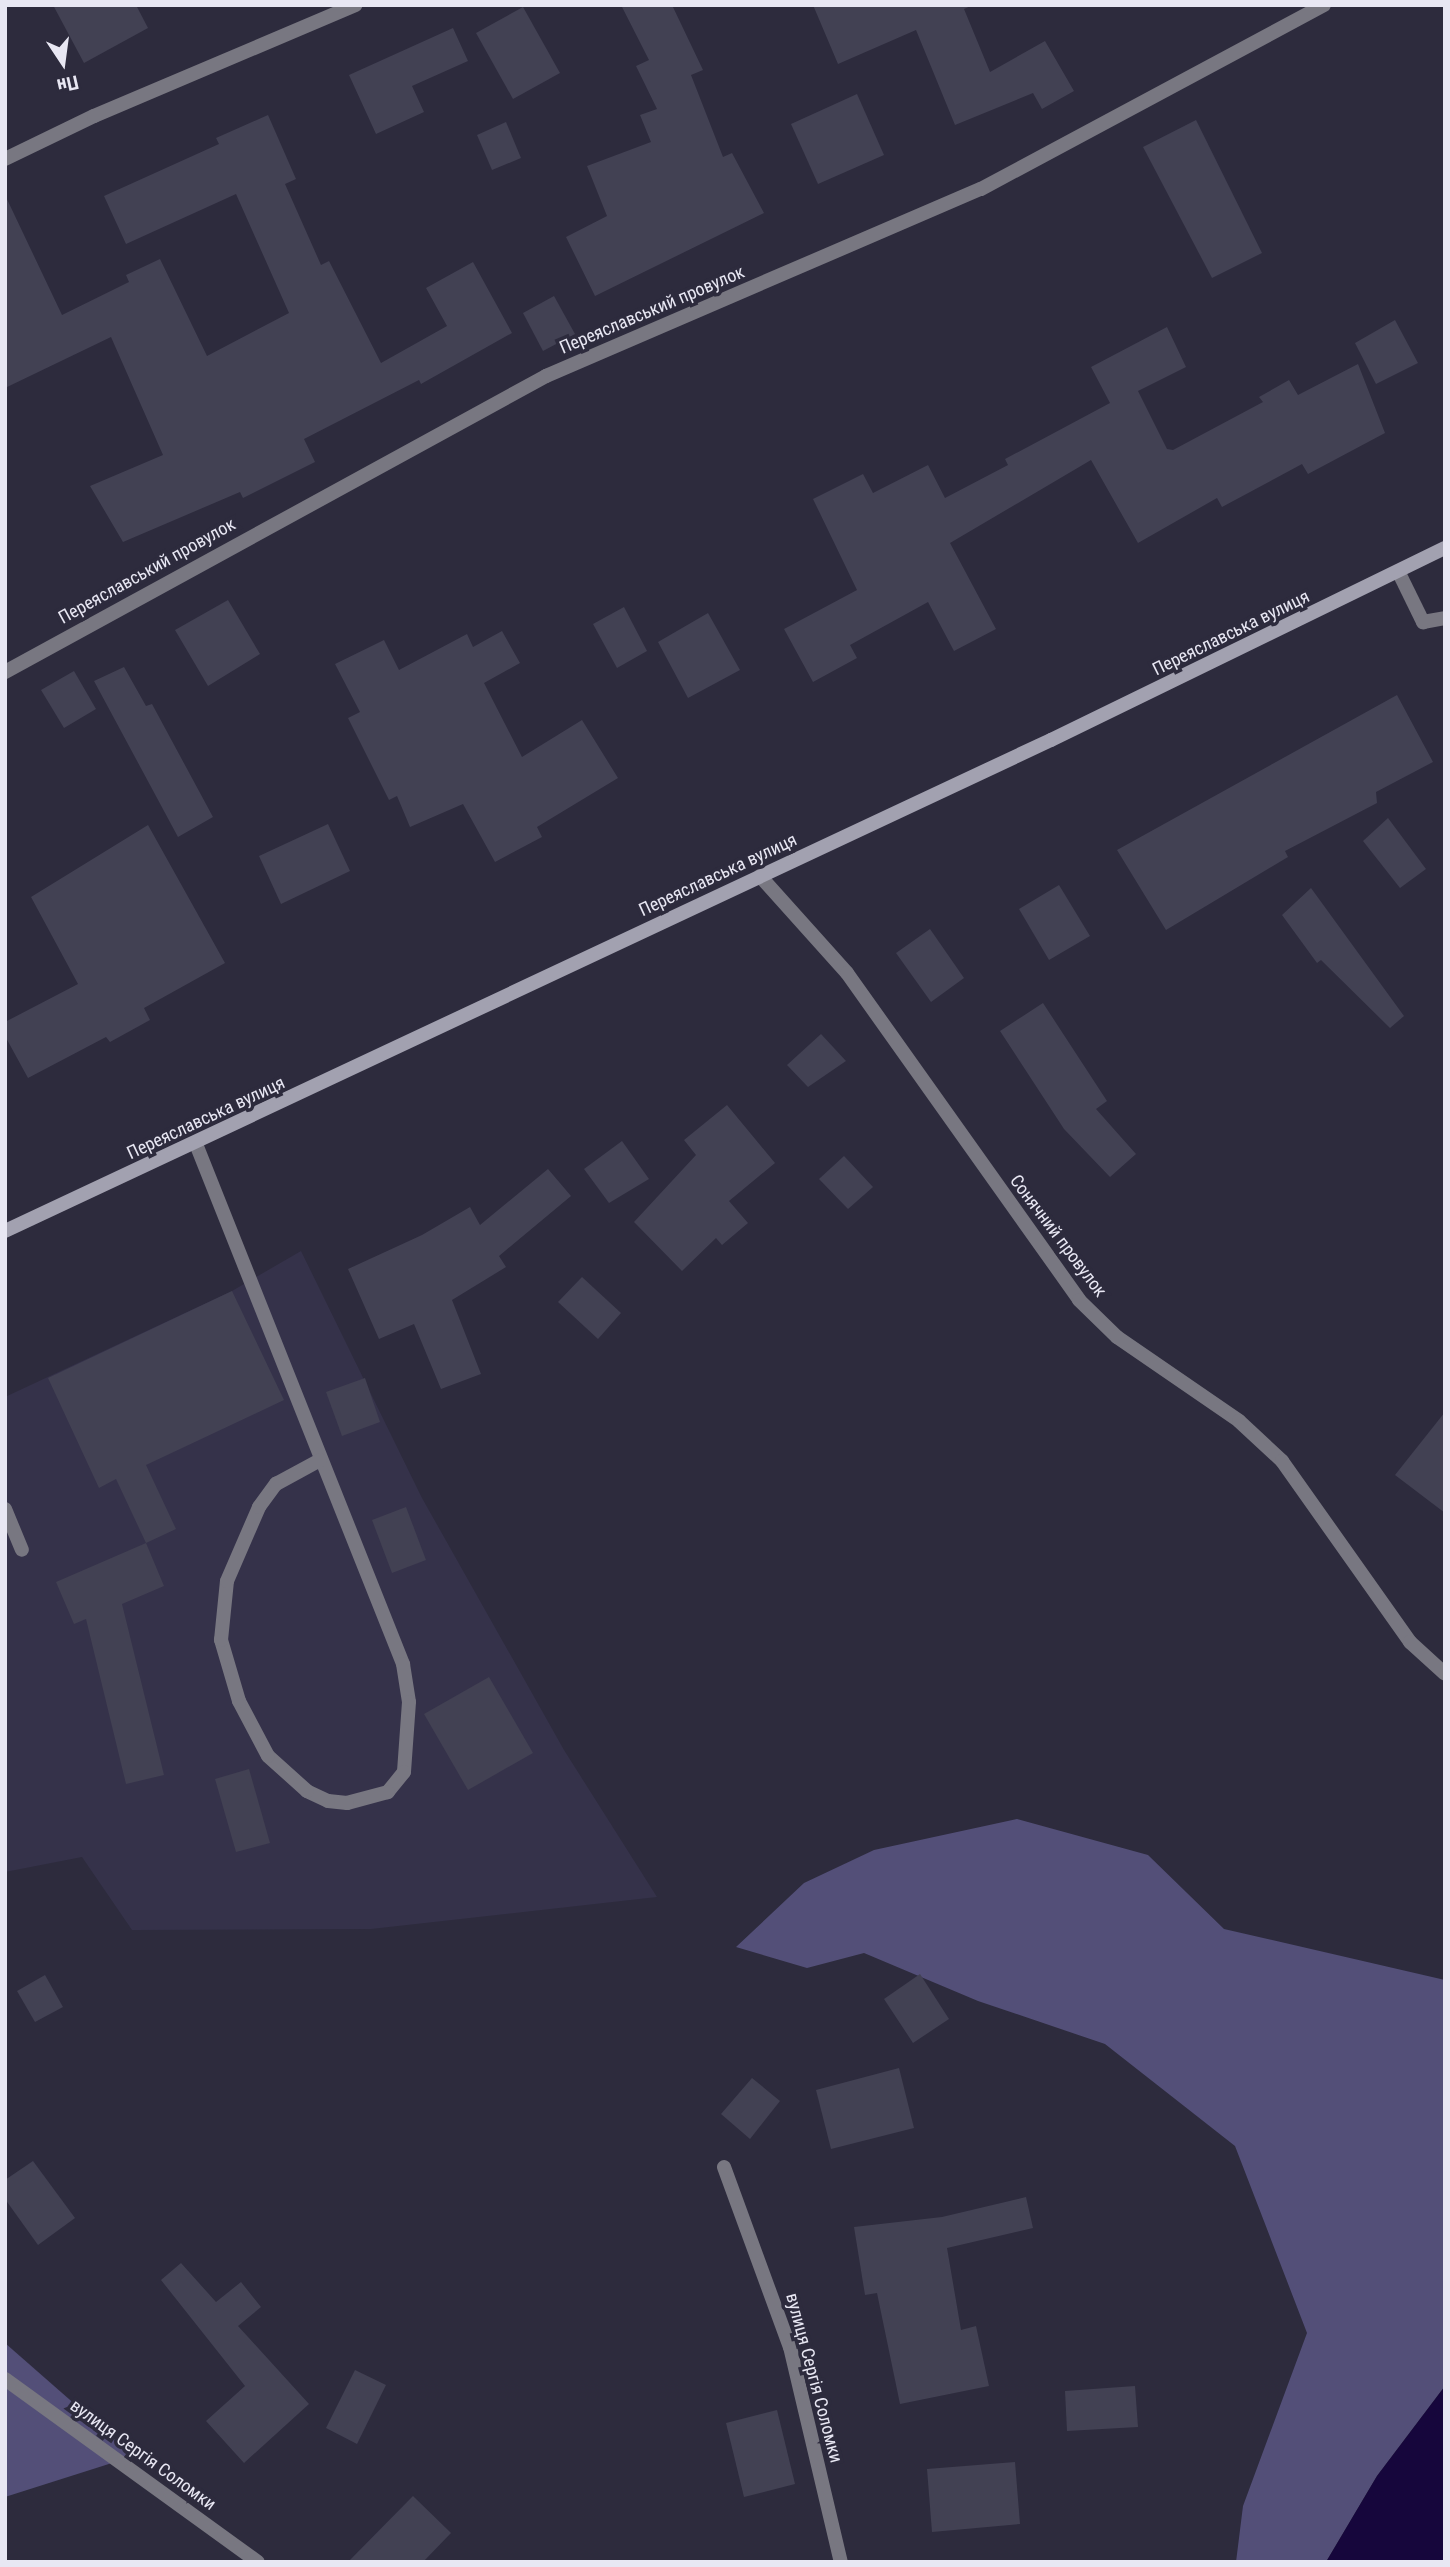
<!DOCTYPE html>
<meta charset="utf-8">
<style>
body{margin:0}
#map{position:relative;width:1450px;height:2567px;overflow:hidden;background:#2d2b3d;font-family:"Roboto Condensed",sans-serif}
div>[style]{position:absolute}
.built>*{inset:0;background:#35324a}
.green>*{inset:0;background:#534f78}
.water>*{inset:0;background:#16063c}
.building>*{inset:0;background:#424153}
.lane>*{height:14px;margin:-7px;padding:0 7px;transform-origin:7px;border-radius:7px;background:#787781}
.street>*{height:14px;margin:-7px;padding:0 7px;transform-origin:7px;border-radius:7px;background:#787781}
.secondary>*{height:14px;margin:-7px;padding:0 7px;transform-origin:7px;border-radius:7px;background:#a2a1b0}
span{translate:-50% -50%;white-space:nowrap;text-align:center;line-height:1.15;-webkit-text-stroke:7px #2d2b3d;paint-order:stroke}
.street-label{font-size:18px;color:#e8e7f3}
.frame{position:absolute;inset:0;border:7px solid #e8e7f3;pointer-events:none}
.north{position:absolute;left:28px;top:28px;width:70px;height:70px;-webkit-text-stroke:5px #2d2b3d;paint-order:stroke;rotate:167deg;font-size:19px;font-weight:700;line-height:28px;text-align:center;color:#e8e7f3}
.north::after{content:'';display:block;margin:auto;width:24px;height:32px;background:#e8e7f3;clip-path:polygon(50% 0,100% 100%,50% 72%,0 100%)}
</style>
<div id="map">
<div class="built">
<i style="clip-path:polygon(301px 1251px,422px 1498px,564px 1750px,657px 1897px,371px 1929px,132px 1930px,82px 1857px,5px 1872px,5px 1397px,232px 1291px)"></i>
</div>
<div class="green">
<i style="clip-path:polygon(1017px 1819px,1148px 1855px,1224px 1929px,1445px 1980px,1445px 2386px,1377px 2476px,1326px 2562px,1236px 2562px,1243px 2506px,1307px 2333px,1235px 2146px,1105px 2044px,978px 2001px,864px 1953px,807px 1968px,736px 1947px,804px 1883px,874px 1850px)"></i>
<i style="clip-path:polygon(5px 2343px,134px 2456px,5px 2497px)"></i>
</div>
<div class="water">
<i style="clip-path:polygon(1445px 2386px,1445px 2562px,1326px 2562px,1377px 2476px)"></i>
</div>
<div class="building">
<i style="clip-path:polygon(53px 5px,136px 5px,148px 28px,84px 63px)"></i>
<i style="clip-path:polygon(621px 5px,672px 5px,703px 70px,691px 75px,723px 157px,732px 153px,764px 213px,595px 296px,566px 237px,607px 216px,587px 166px,651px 142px,640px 115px,657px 109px,636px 66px,649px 60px)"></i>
<i style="clip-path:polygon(813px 5px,973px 5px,964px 9px,990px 72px,1045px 41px,1074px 91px,1042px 109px,1033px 93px,955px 125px,916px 30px,838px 64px)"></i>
<i style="clip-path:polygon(523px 7px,560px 73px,513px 99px,476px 33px)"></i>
<i style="clip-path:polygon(453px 28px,468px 61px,412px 86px,424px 112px,376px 134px,349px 75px)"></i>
<i style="clip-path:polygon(857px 94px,884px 155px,818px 184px,791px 124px)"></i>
<i style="clip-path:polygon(268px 115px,296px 179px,285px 184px,321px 265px,329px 261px,381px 363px,447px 326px,426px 288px,473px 262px,512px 333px,421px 384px,419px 380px,304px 439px,315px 462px,243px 498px,240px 492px,123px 542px,90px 486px,163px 455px,111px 337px,5px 388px,5px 195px,62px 315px,129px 282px,126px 275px,160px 259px,207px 356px,289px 313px,236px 194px,126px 244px,104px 196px,219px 144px,216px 138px)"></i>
<i style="clip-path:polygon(1196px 120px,1262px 253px,1212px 278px,1143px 147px)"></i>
<i style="clip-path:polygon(506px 122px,521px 158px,492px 170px,477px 135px)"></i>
<i style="clip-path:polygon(554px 296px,575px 334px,543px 351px,523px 313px)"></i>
<i style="clip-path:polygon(1395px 320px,1418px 363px,1376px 384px,1355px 343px)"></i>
<i style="clip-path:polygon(1167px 327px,1186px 367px,1138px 391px,1167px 449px,1173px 450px,1263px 402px,1259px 397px,1289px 380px,1298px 395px,1358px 364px,1385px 433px,1308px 474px,1302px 464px,1222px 507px,1217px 498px,1138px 543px,1091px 460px,950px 543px,996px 629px,954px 651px,928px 602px,850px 645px,857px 658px,813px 682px,784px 629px,857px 590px,813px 499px,863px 474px,873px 493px,928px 465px,945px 498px,1008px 465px,1005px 459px,1110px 403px,1091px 367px)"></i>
<i style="clip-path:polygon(228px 600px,260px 654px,208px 686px,175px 630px)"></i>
<i style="clip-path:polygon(624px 607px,647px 651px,617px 668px,593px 624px)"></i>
<i style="clip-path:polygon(708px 613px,740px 670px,688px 698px,658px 642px)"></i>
<i style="clip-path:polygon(502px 631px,520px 663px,484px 683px,522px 757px,582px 720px,618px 778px,537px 827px,542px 837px,495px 862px,463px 804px,410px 827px,397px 796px,389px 800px,348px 718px,360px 712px,335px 664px,384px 640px,399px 670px,467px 634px,473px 647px)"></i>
<i style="clip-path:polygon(124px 667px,146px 706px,152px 704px,213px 817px,178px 837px,94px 681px)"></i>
<i style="clip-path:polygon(74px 671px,96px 709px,64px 728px,41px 690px)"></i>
<i style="clip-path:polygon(1397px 695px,1433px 762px,1376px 792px,1377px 803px,1285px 851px,1288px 857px,1166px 930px,1117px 850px)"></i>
<i style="clip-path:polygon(1388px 818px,1426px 869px,1400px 888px,1363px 841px)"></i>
<i style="clip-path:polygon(328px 824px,350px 871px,281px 904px,259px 856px)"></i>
<i style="clip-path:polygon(148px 825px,225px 963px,144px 1008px,150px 1020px,110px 1042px,106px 1037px,28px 1078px,5px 1036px,5px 1022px,78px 984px,31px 897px)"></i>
<i style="clip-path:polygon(1059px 885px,1090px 936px,1049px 960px,1019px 909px)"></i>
<i style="clip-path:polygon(1311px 888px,1404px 1016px,1390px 1028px,1321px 960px,1317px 963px,1282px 915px)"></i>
<i style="clip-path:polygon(930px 929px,964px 978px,931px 1002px,896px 953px)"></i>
<i style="clip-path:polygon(1043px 1003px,1107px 1101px,1096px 1109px,1136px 1154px,1110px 1177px,1064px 1129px,1000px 1031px)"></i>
<i style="clip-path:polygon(821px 1034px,846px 1061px,808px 1087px,787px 1065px)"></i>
<i style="clip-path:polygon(727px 1105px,775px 1163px,729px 1201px,748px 1223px,722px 1245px,716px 1238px,682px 1271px,634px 1222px,696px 1155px,684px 1140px)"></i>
<i style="clip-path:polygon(622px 1141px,649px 1179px,609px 1203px,584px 1169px)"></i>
<i style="clip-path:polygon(844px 1156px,873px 1187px,848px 1209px,819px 1179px)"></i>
<i style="clip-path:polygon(548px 1169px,571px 1196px,499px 1256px,506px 1267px,452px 1300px,481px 1374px,441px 1389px,414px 1324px,379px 1339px,348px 1269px,422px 1235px,470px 1207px,480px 1225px)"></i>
<i style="clip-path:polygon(582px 1277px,621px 1313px,598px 1339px,558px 1302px)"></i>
<i style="clip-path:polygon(232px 1291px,284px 1400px,146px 1465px,176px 1529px,146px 1543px,116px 1479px,99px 1488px,48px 1378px)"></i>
<i style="clip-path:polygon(365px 1378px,380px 1422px,342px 1436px,326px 1392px)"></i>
<i style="clip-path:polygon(1445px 1412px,1445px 1513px,1395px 1475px)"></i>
<i style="clip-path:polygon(406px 1507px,426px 1560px,392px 1573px,372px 1520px)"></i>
<i style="clip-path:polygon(146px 1543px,164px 1586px,122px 1604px,164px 1775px,126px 1784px,86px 1619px,74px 1624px,56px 1582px)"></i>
<i style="clip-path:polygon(489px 1677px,533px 1753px,468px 1790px,424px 1714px)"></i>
<i style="clip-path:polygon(249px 1769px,270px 1843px,236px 1852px,215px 1779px)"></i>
<i style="clip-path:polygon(920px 1974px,949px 2019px,913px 2043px,884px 1999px)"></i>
<i style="clip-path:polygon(45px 1975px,63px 2007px,35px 2022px,17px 1991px)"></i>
<i style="clip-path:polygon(899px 2068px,914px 2128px,831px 2149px,816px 2090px)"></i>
<i style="clip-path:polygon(752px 2078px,780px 2101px,750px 2139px,721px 2114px)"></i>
<i style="clip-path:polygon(33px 2161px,75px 2218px,38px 2245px,5px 2199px,5px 2180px)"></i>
<i style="clip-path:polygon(1026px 2197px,1033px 2228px,947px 2248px,961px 2330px,976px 2326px,989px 2386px,900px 2404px,877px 2293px,865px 2295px,854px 2227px,942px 2217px)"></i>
<i style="clip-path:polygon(181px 2263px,216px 2302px,241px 2282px,261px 2307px,238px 2326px,309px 2404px,244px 2463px,206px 2421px,245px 2386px,161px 2280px)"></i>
<i style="clip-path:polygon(355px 2370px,386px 2385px,357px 2444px,326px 2428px)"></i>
<i style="clip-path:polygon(1135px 2386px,1138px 2427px,1067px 2431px,1065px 2391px)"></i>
<i style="clip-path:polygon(777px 2410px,795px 2484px,744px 2497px,726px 2423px)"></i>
<i style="clip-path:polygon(1015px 2462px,1020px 2524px,932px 2532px,927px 2469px)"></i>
<i style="clip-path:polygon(413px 2496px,451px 2533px,423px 2562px,348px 2562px)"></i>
</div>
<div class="lane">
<i style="left:1399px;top:573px;width:55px;rotate:63.9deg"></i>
<i style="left:1423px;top:622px;width:22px;rotate:-10deg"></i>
<i style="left:196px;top:1144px;width:560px;rotate:68.29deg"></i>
<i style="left:403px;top:1664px;width:38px;rotate:81deg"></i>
<i style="left:409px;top:1702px;width:70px;rotate:94.1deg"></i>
<i style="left:404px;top:1772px;width:26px;rotate:129deg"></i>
<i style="left:388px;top:1792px;width:42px;rotate:165deg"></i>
<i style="left:347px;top:1803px;width:19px;rotate:-174deg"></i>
<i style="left:328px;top:1801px;width:23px;rotate:-155deg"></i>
<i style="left:307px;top:1791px;width:52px;rotate:-138.1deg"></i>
<i style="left:268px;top:1756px;width:62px;rotate:-117.8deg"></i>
<i style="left:239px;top:1701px;width:64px;rotate:-106.4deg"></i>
<i style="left:221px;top:1640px;width:59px;rotate:-84.2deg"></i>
<i style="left:227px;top:1581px;width:81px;rotate:-66.6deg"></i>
<i style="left:259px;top:1507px;width:29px;rotate:-54deg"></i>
<i style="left:276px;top:1484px;width:50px;rotate:-28.6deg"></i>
<i style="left:5px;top:1509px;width:44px;rotate:67.5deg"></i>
</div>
<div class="street">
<i style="left:5px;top:159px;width:99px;rotate:-25.8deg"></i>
<i style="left:94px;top:116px;width:284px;rotate:-23deg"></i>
<i style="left:5px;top:672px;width:617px;rotate:-28.68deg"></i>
<i style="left:546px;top:376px;width:473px;rotate:-23.3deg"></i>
<i style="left:981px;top:189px;width:389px;rotate:-28.2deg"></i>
<i style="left:760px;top:876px;width:130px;rotate:48.1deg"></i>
<i style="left:847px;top:973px;width:401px;rotate:54.6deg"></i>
<i style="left:1079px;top:1300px;width:53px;rotate:44.2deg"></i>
<i style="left:1117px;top:1337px;width:148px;rotate:34.5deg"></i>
<i style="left:1239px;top:1421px;width:59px;rotate:42.9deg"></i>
<i style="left:1282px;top:1461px;width:222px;rotate:54.7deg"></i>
<i style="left:1410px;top:1642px;width:47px;rotate:42.4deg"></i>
<i style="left:724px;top:2167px;width:192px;rotate:69.9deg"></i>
<i style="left:790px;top:2347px;width:221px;rotate:76.7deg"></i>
<i style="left:5px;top:2379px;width:312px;rotate:35.9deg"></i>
</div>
<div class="secondary">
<i style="left:5px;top:1231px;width:1156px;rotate:-25.15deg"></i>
<i style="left:1051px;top:740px;width:438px;rotate:-26deg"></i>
</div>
<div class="street-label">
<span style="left:652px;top:310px;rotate:-23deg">Переяславський провулок</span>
<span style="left:147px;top:571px;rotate:-29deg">Переяславський провулок</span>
<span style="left:1231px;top:633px;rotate:-26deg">Переяславська вулиця</span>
<span style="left:718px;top:875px;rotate:-25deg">Переяславська вулиця</span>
<span style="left:206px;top:1118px;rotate:-25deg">Переяславська вулиця</span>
<span style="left:1058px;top:1236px;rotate:53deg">Сонячний провулок</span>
<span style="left:814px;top:2378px;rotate:75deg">вулиця Сергія Соломки</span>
<span style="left:143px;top:2455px;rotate:36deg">вулиця Сергія Соломки</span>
</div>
<div class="frame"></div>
<div class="north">Пн</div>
</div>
